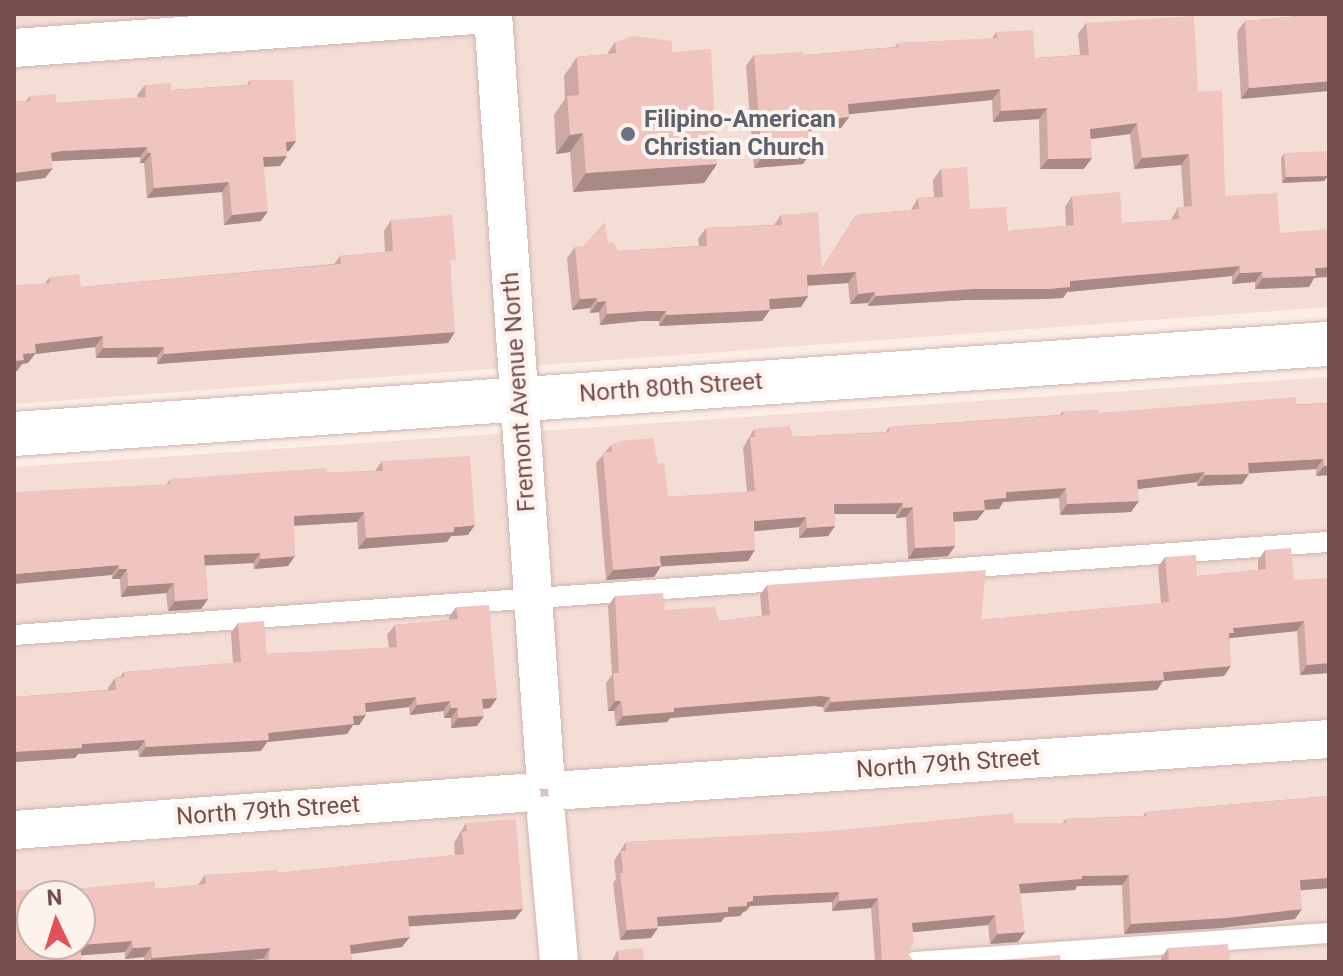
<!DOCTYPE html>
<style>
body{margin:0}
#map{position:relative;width:1343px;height:976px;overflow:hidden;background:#fcede7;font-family:Roboto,sans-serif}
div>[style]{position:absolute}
.residential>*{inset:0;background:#f3ddd5}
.roads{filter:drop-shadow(0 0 2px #cfb5b0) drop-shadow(0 0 2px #cfb5b0)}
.service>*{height:20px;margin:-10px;padding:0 10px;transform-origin:10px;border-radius:10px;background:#fff}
.minor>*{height:38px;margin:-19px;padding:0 19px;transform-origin:19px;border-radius:19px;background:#fff}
.tertiary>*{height:44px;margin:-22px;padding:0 22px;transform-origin:22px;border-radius:22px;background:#fff}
.wall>*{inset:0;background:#cea9a4}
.shaded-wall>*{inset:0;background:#a88986}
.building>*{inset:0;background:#f0c4bf}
.dots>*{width:22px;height:22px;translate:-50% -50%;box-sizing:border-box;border:4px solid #fef2ed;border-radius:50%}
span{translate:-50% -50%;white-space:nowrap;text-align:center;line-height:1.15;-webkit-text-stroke:8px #fef2ed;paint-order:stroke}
.worship-label{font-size:24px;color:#5b616d;font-weight:700}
.left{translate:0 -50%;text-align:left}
.street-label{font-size:24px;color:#754e4c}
.frame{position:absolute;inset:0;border:16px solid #754e4c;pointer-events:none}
.north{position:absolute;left:16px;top:880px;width:80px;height:80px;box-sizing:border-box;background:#fef2ed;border:2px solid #c7b0ad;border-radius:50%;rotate:356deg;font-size:22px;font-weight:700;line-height:32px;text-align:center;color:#754e4c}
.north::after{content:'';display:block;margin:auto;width:28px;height:36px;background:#e2505a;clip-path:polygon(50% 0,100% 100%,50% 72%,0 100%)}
</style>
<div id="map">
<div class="residential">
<i style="clip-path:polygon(14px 14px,1329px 14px,1329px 307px,14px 404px)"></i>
<i style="clip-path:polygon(evenodd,1329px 377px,1329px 962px,14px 962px,14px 467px,1329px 377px,32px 896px,80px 896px,80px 944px,32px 944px,32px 896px)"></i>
</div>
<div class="roads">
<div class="service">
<i style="left:14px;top:635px;width:1318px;rotate:-4.05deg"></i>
<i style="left:914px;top:962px;width:416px;rotate:-4deg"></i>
</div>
<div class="minor">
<i style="left:493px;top:14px;width:758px;rotate:86.07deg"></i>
<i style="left:14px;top:48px;width:479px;rotate:-4.1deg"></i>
<i style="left:567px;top:790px;width:764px;rotate:-3.83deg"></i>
<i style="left:546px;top:815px;width:148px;rotate:84.9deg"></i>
<i style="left:14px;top:830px;width:509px;rotate:-4.17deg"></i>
</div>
<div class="tertiary">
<i style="left:14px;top:434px;width:1318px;rotate:-3.92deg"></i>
</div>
</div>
<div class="wall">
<i style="clip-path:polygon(1322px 14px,1329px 14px,1241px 99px,1237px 32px,1245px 21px)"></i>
<i style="clip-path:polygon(1086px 23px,1198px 92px,1225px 196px,1280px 233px,1314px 278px,1309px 287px,1255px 289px,1255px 282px,1232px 284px,1232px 276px,1067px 292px,1063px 298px,1043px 299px,965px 300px,868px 306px,868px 303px,850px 304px,848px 283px,808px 286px,808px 296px,801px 307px,770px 309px,762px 321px,659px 326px,659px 321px,640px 321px,600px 325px,599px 312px,590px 313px,590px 308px,572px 310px,567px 258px,575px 247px,608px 243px,618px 251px,699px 246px,698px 239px,706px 228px,774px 225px,781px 215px,822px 269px,856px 215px,911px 210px,918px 198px,934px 197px,933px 180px,941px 169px,970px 209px,1008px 231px,1066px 226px,1065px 207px,1072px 196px,1122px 223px,1171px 220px,1178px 207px,1184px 207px,1181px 165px,1134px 169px,1130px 134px,1090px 139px,1084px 169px,1040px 169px,1039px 119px,993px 122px,992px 100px,849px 114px,849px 117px,841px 128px,808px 131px,803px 164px,754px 168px,746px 66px,754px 55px,804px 55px,895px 47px,898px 43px,992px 39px,996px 32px,1035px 58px,1080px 55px,1078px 34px)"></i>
<i style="clip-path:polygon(615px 42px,672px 52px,717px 164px,704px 183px,573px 192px,570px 152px,556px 154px,554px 115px,565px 99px,564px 76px,577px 57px,607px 54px)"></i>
<i style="clip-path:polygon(250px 80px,296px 141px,289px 151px,287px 151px,280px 166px,264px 167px,261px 221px,224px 225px,222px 192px,147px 198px,144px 163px,140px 163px,140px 157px,52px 161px,45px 178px,14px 182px,14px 102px,26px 101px,30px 96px,56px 103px,138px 98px,137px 95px,145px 85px,171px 90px,247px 85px)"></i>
<i style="clip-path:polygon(1284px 153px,1328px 176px,1324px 181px,1282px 183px,1281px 158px)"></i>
<i style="clip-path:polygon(391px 220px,451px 267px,448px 343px,157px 364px,157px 357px,96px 358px,95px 347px,35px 354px,28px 363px,22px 364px,17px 371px,45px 283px,50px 277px,81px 287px,334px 264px,340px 256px,385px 252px,384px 231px)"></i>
<i style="clip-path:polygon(1329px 403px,1329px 475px,1316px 476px,1316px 469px,1249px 473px,1242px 484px,1197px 486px,1197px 482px,1138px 489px,1131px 512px,1060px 515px,1059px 498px,1003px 502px,999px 509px,985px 510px,977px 520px,954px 522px,955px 546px,948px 556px,908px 559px,906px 517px,896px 518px,896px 514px,834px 514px,835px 526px,828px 536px,799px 538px,799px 527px,754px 531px,748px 561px,661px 566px,654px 577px,606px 580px,596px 463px,611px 445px,658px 464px,668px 497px,747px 492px,743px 448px,754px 429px,793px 437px,886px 432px,889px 427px,1060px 415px,1063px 411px,1099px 413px)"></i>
<i style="clip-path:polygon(382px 461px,468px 535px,451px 536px,447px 542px,358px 549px,357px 522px,294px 526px,288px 566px,254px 569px,253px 563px,205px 565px,208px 599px,201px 609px,168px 611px,166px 593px,121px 597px,120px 579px,112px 579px,112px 575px,170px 479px,375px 471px)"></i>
<i style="clip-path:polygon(1265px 550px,1294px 580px,1329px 673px,1300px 675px,1297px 631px,1230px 638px,1224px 676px,1163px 681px,1157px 690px,824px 712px,823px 707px,814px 706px,670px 718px,667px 722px,616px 726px,614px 711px,608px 711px,606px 683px,612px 675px,608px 606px,615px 596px,665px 610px,719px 621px,762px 616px,760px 595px,767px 585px,981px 620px,1161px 603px,1158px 567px,1165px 557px,1197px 576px,1258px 570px,1258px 560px)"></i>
<i style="clip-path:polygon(456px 607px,497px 698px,490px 708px,483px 709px,477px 726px,451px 728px,451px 718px,444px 718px,443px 711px,410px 715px,409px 707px,366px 712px,366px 715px,359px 725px,353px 725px,347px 734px,267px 742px,261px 751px,139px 757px,138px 750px,78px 754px,75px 758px,14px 762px,14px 697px,108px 690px,108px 688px,115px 678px,120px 677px,124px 672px,233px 663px,231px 633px,238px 623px,267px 654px,389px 648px,387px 635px,395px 625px,449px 620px,449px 617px)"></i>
<i style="clip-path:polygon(1329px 796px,1329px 888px,1300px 890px,1295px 919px,1220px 928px,1124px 934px,1122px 885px,1077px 886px,1075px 890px,1020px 893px,1018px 942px,990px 944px,988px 925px,913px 932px,908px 954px,914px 962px,875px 962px,871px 908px,832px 911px,832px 902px,750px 906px,746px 911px,743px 912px,740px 916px,725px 917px,721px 922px,658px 926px,651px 938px,620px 940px,613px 883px,616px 879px,614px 861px,626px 842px,1014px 823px,1063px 823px,1065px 819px,1143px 816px,1146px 812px)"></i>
<i style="clip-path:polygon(466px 823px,515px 919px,409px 926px,402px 947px,351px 954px,352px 962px,262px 962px,263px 959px,225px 962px,144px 962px,144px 957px,125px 959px,125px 952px,81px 955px,44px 892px,155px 889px,198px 885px,205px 875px,278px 873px,455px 855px,454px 843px)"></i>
<i style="clip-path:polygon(1168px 948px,1230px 962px,1161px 962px,1161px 958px)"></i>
<i style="clip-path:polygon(618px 950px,644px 962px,611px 962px)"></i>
</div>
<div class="shaded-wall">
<i style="clip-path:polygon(1329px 81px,1329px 91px,1241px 99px,1249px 88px)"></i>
<i style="clip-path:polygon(1000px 89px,992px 100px,840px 115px,848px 104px)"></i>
<i style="clip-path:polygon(1047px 108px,1039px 119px,993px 122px,1001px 111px)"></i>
<i style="clip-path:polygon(849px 117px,841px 128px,800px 132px,808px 121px)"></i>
<i style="clip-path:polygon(1137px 123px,1130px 134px,1082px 140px,1090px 129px)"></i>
<i style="clip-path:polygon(583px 133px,570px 152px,556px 154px,570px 135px)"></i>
<i style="clip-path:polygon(296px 141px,289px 151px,279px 152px,286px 142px)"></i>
<i style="clip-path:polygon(147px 147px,140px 157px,54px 161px,44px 163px,51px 153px,61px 151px)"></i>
<i style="clip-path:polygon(148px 153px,151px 153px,144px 163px,140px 163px)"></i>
<i style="clip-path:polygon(810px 154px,803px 164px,754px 168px,762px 157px)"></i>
<i style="clip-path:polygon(1189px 154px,1181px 165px,1134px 169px,1142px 158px)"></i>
<i style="clip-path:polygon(287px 156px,280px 166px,256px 167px,263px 157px)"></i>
<i style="clip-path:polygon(1092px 158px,1084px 169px,1040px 169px,1048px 159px)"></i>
<i style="clip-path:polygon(717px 164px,704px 183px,573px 192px,586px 173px)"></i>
<i style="clip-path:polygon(53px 168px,45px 178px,14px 182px,14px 173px)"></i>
<i style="clip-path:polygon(1328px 176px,1324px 181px,1282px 183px,1286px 177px)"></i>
<i style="clip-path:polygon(229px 182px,222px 192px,147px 198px,154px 188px)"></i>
<i style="clip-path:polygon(268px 211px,261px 221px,224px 225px,232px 215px)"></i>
<i style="clip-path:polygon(1240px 266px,1232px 276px,1067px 292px,1063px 298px,1043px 299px,965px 300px,868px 306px,876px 296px,1070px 281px)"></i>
<i style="clip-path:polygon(1329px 267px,1329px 277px,1314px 278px,1309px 287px,1255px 289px,1263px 278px,1315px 268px)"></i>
<i style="clip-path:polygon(856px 272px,848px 283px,799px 286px,807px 275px)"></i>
<i style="clip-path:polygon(1262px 272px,1255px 282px,1232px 284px,1240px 273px)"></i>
<i style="clip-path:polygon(875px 292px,868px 303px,850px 304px,858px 294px)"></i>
<i style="clip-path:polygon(808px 296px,801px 307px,762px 310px,769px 299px)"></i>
<i style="clip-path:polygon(597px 298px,590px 308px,572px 310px,580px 299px)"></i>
<i style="clip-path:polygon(606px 301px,599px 312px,590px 313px,598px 302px)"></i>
<i style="clip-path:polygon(770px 310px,762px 321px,659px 326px,666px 315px)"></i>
<i style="clip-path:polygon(647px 311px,666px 311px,659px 321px,640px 321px,600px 325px,607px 314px)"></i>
<i style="clip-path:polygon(455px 332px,448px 343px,157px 364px,164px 354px)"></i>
<i style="clip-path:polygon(103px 336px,95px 347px,35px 354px,28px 363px,22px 364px,17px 371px,14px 371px,14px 361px,35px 344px)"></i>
<i style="clip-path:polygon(164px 347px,157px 357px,96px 358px,103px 348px)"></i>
<i style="clip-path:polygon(1323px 459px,1316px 469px,1241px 474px,1248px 463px)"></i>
<i style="clip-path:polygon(1329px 465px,1329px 475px,1316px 476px,1324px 466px)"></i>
<i style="clip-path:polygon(1204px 472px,1197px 482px,1130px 490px,1137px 480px)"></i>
<i style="clip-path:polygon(1249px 474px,1242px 484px,1197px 486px,1205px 475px)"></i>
<i style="clip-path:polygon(1066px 488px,1059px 498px,1003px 502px,999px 509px,977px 510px,984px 500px,1006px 492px)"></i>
<i style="clip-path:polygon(1139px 501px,1131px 512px,1060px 515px,1067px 504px)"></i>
<i style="clip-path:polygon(903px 503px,896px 514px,826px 514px,834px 504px)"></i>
<i style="clip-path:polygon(913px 507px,906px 517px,896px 518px,903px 508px)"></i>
<i style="clip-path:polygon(985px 510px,977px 520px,946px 522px,953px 512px)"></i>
<i style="clip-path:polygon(364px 512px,357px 522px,287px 526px,294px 516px)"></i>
<i style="clip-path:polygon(806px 517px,799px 527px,747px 532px,754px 521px)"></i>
<i style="clip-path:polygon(475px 525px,468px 535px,451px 536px,447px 542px,358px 549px,366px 538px)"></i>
<i style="clip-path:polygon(835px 526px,828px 536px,799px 538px,807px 528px)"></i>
<i style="clip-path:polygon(955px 546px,948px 556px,908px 559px,915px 548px)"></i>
<i style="clip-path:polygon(755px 550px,748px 561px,653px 567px,660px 556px)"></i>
<i style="clip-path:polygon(260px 553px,253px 563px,197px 566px,204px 555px)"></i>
<i style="clip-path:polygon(295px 556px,288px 566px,254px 569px,261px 559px)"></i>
<i style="clip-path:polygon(119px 565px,112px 575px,14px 584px,14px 574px)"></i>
<i style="clip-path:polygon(661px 566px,654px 577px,606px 580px,613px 570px)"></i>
<i style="clip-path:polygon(119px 569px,127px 569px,120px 579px,112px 579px)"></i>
<i style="clip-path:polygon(174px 583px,166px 593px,121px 597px,128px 586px)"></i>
<i style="clip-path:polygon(208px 599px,201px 609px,168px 611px,175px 601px)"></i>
<i style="clip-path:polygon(1304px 621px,1297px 631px,1230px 638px,1227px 643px,1222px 643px,1233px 628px)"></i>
<i style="clip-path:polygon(1329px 663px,1329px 673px,1300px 675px,1307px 665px)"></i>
<i style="clip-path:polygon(1231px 666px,1224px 676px,1163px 681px,1157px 690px,824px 712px,831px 702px)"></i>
<i style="clip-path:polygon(820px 696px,830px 697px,823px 707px,814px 706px,670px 718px,667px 722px,616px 726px,623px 716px,674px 708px)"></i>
<i style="clip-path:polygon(416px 697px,409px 707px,358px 713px,365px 703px)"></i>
<i style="clip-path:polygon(497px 698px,490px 708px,475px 709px,482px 699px)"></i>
<i style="clip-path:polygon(450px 701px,443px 711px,410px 715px,417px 705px)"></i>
<i style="clip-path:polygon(615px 701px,621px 701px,614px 711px,608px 711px)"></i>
<i style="clip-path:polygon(451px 708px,458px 708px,451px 718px,444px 718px)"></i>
<i style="clip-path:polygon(366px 715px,359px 725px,353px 725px,347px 734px,267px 742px,261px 751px,139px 757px,146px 747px,268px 733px,353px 716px)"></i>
<i style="clip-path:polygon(484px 716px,477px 726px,451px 728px,458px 718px)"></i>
<i style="clip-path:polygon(145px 740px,138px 750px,78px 754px,75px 758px,14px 762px,14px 752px,82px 744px)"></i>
<i style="clip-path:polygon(1129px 875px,1122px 885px,1077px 886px,1075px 890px,1012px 894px,1019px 884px,1082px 876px)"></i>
<i style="clip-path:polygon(1329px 878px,1329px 888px,1292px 891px,1300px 880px)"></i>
<i style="clip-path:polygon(839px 892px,832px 902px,750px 906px,746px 911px,743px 912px,740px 916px,725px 917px,721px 922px,650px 927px,657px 917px,728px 907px,753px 896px)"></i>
<i style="clip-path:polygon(878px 898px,871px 908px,832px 911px,839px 901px)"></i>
<i style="clip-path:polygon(523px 909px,515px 919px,401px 927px,408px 916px)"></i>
<i style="clip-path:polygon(1302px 909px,1295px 919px,1220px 928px,1124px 934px,1131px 924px)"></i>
<i style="clip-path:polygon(995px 915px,988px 925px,905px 933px,912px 923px)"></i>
<i style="clip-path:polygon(658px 928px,651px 938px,620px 940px,627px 930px)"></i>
<i style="clip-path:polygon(1025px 932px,1018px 942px,990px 944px,997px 934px)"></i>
<i style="clip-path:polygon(410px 937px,402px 947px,342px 955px,350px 945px)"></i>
<i style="clip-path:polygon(132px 941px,125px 952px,73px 956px,80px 945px)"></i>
<i style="clip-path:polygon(151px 947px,144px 957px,125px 959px,133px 948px)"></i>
<i style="clip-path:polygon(270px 948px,263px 959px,225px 962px,149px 962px,152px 958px)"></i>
</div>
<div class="building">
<i style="clip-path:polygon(1325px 14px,1329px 14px,1329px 81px,1249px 88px,1245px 21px)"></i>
<i style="clip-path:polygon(1194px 16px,1198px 92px,1222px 90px,1225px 196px,1277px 193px,1280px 233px,1329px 229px,1329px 267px,1315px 268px,1316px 276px,1263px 278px,1262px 272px,1240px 273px,1240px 266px,1070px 281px,1070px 287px,1050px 289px,973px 289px,876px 296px,875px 292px,858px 294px,856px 272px,807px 275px,808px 296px,769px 299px,770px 310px,666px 315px,666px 311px,647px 311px,607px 314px,606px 301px,598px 302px,597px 298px,580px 299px,575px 247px,583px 246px,605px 222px,608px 243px,614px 242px,618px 251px,707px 246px,706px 228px,782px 225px,781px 215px,818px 212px,822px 270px,856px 215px,919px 209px,918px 198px,943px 197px,941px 169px,967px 167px,970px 209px,1006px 207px,1008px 231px,1074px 225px,1072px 196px,1120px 192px,1122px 223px,1179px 219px,1178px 207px,1192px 206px,1189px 154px,1142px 158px,1137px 123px,1090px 129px,1092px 158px,1048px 159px,1047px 108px,1001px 111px,1000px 89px,848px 104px,849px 117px,808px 121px,810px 154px,762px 157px,754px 55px,803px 52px,804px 55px,898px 47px,898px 43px,997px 38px,996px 32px,1033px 30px,1035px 58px,1089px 55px,1086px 23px)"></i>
<i style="clip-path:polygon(633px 36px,672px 41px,672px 52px,711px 49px,717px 164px,586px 173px,583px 133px,570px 135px,567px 96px,579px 95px,577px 57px,616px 53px,615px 42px)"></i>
<i style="clip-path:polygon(250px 80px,293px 80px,296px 141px,286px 142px,287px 156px,263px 157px,268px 211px,232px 215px,229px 182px,154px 188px,151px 153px,148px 153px,147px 147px,61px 151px,51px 153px,53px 168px,14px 173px,14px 102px,30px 101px,30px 96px,56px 94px,56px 103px,146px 97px,145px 85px,171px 83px,171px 90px,250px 85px)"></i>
<i style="clip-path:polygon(1326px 151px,1328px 176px,1286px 177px,1284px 153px)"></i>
<i style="clip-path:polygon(452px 215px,456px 260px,450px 260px,455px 332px,164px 354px,164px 347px,103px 348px,103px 336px,35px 344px,36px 353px,23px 354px,24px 360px,14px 361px,14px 285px,50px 283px,50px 277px,79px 274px,81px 287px,341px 264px,340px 256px,393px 251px,391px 220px)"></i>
<i style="clip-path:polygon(1296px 397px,1296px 405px,1329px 403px,1329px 465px,1324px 466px,1323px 459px,1248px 463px,1249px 474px,1205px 475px,1204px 472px,1137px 480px,1139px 501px,1067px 504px,1066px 488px,1006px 492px,1006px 498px,984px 500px,985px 510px,953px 512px,955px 546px,915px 548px,913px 507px,903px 508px,903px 503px,834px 504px,835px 526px,807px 528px,806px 517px,754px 521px,755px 550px,660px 556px,661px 566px,613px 570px,603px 452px,612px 452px,611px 445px,621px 441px,653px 438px,658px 464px,664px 463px,668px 497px,755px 491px,750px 437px,755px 437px,754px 429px,790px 426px,793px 437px,889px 432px,889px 427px,1063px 415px,1063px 411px,1099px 410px,1099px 413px)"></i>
<i style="clip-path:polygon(470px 456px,475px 525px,454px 527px,454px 532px,366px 538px,364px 512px,294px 516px,295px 556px,261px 559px,260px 553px,204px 555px,208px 599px,175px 601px,174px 583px,128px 586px,127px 569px,119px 569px,119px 565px,14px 574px,14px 492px,170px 484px,170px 479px,326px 468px,327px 472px,383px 471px,382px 461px)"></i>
<i style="clip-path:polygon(1291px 548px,1294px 580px,1329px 578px,1329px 663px,1307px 665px,1304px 621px,1233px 628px,1234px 633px,1229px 633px,1231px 666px,1163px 672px,1164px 680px,831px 702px,830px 697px,820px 696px,674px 708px,674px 712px,623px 716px,621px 701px,615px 701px,613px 673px,619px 673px,615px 596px,663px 593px,665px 610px,715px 607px,719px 621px,770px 615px,767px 585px,986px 570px,981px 620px,1169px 602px,1165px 557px,1196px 555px,1197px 576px,1266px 569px,1265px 550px)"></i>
<i style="clip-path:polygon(489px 605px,497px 698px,482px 699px,484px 716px,458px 718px,458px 708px,451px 708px,450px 701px,417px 705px,416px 697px,365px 703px,366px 715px,353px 716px,354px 724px,268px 733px,269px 740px,146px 747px,145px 740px,82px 744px,82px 748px,14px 752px,14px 697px,116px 690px,115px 678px,124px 677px,124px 672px,241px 662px,238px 623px,264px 621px,267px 654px,397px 647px,395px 625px,458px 619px,456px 607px)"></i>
<i style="clip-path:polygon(1329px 796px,1329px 878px,1300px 880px,1302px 909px,1227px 918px,1131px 924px,1129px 875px,1082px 876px,1082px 879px,1019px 884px,1025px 932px,997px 934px,995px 915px,912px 923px,914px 941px,908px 954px,914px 962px,882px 962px,878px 898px,839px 901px,839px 892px,753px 896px,753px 901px,747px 902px,747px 906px,728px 907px,728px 912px,657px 917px,658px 928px,627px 930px,620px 873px,623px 873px,621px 851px,626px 851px,626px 842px,831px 831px,1013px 813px,1014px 823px,1066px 823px,1065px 819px,1146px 816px,1146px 812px)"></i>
<i style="clip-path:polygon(evenodd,516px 819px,523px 909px,408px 916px,410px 937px,350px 945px,352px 962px,268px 962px,270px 948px,152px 958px,151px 947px,133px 948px,132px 941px,80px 945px,82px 962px,14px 962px,14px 891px,43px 888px,44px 892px,155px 881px,155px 889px,206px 884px,205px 875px,278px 870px,278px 873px,464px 854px,462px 832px,467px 831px,466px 823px,516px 819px,32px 896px,80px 896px,80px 944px,32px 944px,32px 896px)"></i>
<i style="clip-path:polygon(1228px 944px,1230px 962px,1169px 962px,1168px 948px)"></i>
<i style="clip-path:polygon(643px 948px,644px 962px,619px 962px,618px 950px)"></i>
<i style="clip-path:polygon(1060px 955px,1061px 962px,1000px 962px,1000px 960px)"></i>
</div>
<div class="dots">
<i style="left:628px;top:134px;background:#6b7280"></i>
</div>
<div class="worship-label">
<span class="left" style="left:644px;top:134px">Filipino-American<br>Christian Church</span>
</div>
<div class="street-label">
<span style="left:671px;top:388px;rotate:-4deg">North 80th Street</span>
<span style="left:519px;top:392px;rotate:-94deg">Fremont Avenue North</span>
<span style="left:948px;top:764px;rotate:-4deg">North 79th Street</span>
<span style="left:268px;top:811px;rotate:-4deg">North 79th Street</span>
</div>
<div class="frame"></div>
<div class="north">N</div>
</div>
